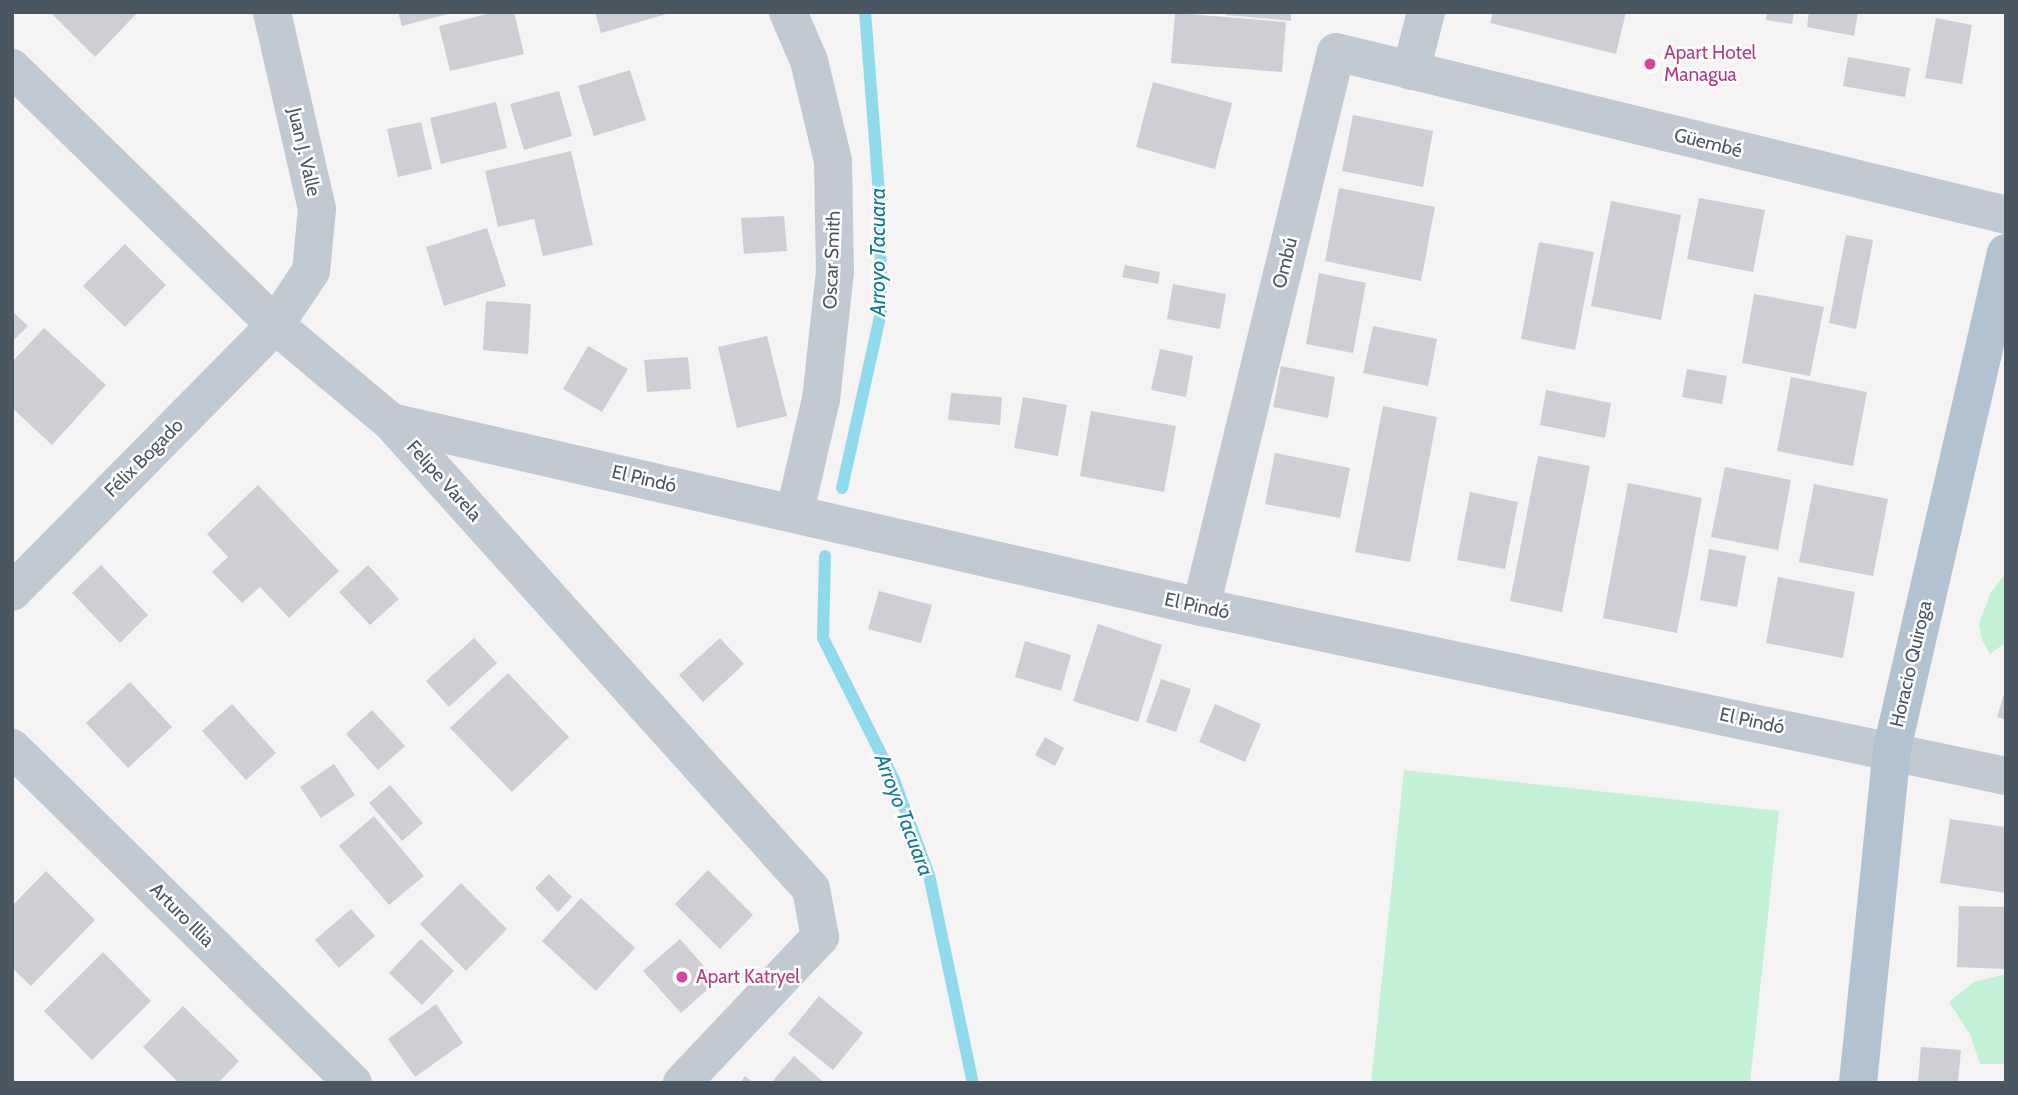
<!DOCTYPE html>
<meta charset="utf-8">
<style>
body{margin:0}
#map{position:relative;width:2018px;height:1095px;overflow:hidden;background:#f5f3f3;font-family:Cabin,sans-serif}
div>[style]{position:absolute}
.green>*{inset:0;background:#c3f1d5}
.stream>*{height:12px;margin:-6px;padding:0 6px;transform-origin:6px;border-radius:6px;background:#90daee}
.building>*{inset:0;background:#cdcfd5}
.minor>*{height:38px;margin:-19px;padding:0 19px;transform-origin:19px;border-radius:19px;background:#c1cad2}
.major>*{height:38px;margin:-19px;padding:0 19px;transform-origin:19px;border-radius:19px;background:#b3c2d1}
.dots>*{width:19px;height:19px;translate:-50% -50%;box-sizing:border-box;border:4px solid #fff;border-radius:50%}
span{translate:-50% -50%;white-space:nowrap;text-align:center;line-height:1.15;-webkit-text-stroke:5px #fff;paint-order:stroke}
.hotel-label{font-size:19px;color:#b23c85}
.left{translate:0 -50%;text-align:left}
.street-label{font-size:19px;color:#4a5661}
.water-label{font-size:21px;color:#0c7c9b;font-style:italic}
.frame{position:absolute;inset:0;border:14px solid #4a5661;pointer-events:none}
</style>
<div id="map">
<div class="green">
<i style="clip-path:polygon(2006px 573px,2006px 642px,1990px 654px,1982px 640px,1979px 624px,1991px 592px)"></i>
<i style="clip-path:polygon(1404px 770px,1779px 811px,1750px 1083px,1371px 1083px)"></i>
<i style="clip-path:polygon(2006px 974px,2006px 1064px,1980px 1064px,1970px 1034px,1949px 1002px,1974px 982px)"></i>
</div>
<div class="stream">
<i style="left:842px;top:488px;width:180px;rotate:-77.5deg"></i>
<i style="left:881px;top:312px;width:106px;rotate:-90.5deg"></i>
<i style="left:880px;top:206px;width:195px;rotate:-94.4deg"></i>
<i style="left:825px;top:556px;width:82px;rotate:91.4deg"></i>
<i style="left:823px;top:638px;width:159px;rotate:63.4deg"></i>
<i style="left:894px;top:780px;width:101px;rotate:69.8deg"></i>
<i style="left:929px;top:875px;width:213px;rotate:78.1deg"></i>
</div>
<div class="building">
<i style="clip-path:polygon(50px 12px,138px 12px,95px 57px)"></i>
<i style="clip-path:polygon(398px 12px,452px 12px,452px 13px,402px 26px)"></i>
<i style="clip-path:polygon(495px 12px,514px 12px,524px 54px,450px 71px,439px 26px)"></i>
<i style="clip-path:polygon(595px 12px,670px 12px,670px 13px,601px 33px)"></i>
<i style="clip-path:polygon(1226px 12px,1291px 12px,1291px 21px,1226px 15px)"></i>
<i style="clip-path:polygon(1493px 12px,1626px 12px,1616px 54px,1490px 23px)"></i>
<i style="clip-path:polygon(1767px 12px,1794px 12px,1792px 24px,1766px 20px)"></i>
<i style="clip-path:polygon(1809px 12px,1858px 12px,1854px 36px,1807px 27px)"></i>
<i style="clip-path:polygon(1175px 13px,1286px 22px,1282px 72px,1171px 63px)"></i>
<i style="clip-path:polygon(1936px 18px,1972px 25px,1962px 84px,1925px 78px)"></i>
<i style="clip-path:polygon(1848px 57px,1910px 68px,1905px 97px,1843px 86px)"></i>
<i style="clip-path:polygon(630px 70px,646px 120px,594px 136px,578px 86px)"></i>
<i style="clip-path:polygon(1153px 82px,1232px 103px,1215px 169px,1136px 147px)"></i>
<i style="clip-path:polygon(559px 91px,572px 136px,524px 150px,510px 104px)"></i>
<i style="clip-path:polygon(496px 102px,507px 148px,441px 164px,430px 118px)"></i>
<i style="clip-path:polygon(1353px 115px,1433px 131px,1423px 187px,1342px 171px)"></i>
<i style="clip-path:polygon(421px 122px,432px 169px,398px 177px,387px 129px)"></i>
<i style="clip-path:polygon(571px 151px,593px 245px,543px 256px,534px 219px,498px 227px,485px 171px)"></i>
<i style="clip-path:polygon(1339px 188px,1435px 207px,1421px 281px,1325px 261px)"></i>
<i style="clip-path:polygon(1699px 198px,1765px 210px,1753px 272px,1687px 259px)"></i>
<i style="clip-path:polygon(1611px 201px,1681px 215px,1661px 320px,1591px 306px)"></i>
<i style="clip-path:polygon(784px 216px,787px 251px,744px 254px,741px 218px)"></i>
<i style="clip-path:polygon(487px 228px,506px 286px,444px 306px,426px 247px)"></i>
<i style="clip-path:polygon(1846px 235px,1873px 240px,1856px 329px,1829px 323px)"></i>
<i style="clip-path:polygon(1539px 242px,1594px 252px,1575px 350px,1521px 339px)"></i>
<i style="clip-path:polygon(125px 244px,166px 285px,125px 327px,83px 286px)"></i>
<i style="clip-path:polygon(1125px 265px,1160px 272px,1158px 284px,1122px 277px)"></i>
<i style="clip-path:polygon(1319px 273px,1366px 283px,1353px 353px,1306px 344px)"></i>
<i style="clip-path:polygon(1173px 284px,1226px 294px,1220px 329px,1167px 319px)"></i>
<i style="clip-path:polygon(1754px 294px,1824px 307px,1810px 376px,1742px 363px)"></i>
<i style="clip-path:polygon(486px 301px,531px 304px,528px 354px,483px 350px)"></i>
<i style="clip-path:polygon(12px 311px,28px 326px,12px 342px)"></i>
<i style="clip-path:polygon(1373px 326px,1437px 339px,1428px 386px,1363px 373px)"></i>
<i style="clip-path:polygon(44px 328px,106px 385px,52px 445px,12px 408px,12px 362px)"></i>
<i style="clip-path:polygon(767px 336px,787px 416px,737px 428px,718px 347px)"></i>
<i style="clip-path:polygon(588px 346px,628px 369px,602px 412px,563px 389px)"></i>
<i style="clip-path:polygon(1160px 349px,1193px 356px,1186px 397px,1151px 390px)"></i>
<i style="clip-path:polygon(688px 357px,691px 389px,647px 392px,644px 360px)"></i>
<i style="clip-path:polygon(1281px 366px,1335px 377px,1328px 418px,1273px 407px)"></i>
<i style="clip-path:polygon(1687px 369px,1727px 376px,1722px 404px,1682px 397px)"></i>
<i style="clip-path:polygon(1791px 377px,1867px 392px,1853px 466px,1777px 451px)"></i>
<i style="clip-path:polygon(1546px 390px,1611px 403px,1605px 438px,1540px 425px)"></i>
<i style="clip-path:polygon(951px 393px,1002px 397px,1000px 425px,948px 420px)"></i>
<i style="clip-path:polygon(1023px 397px,1067px 405px,1058px 456px,1014px 448px)"></i>
<i style="clip-path:polygon(1383px 406px,1437px 417px,1410px 562px,1355px 552px)"></i>
<i style="clip-path:polygon(1091px 411px,1176px 426px,1164px 492px,1080px 476px)"></i>
<i style="clip-path:polygon(1275px 453px,1350px 468px,1340px 518px,1265px 504px)"></i>
<i style="clip-path:polygon(1538px 456px,1590px 466px,1562px 612px,1510px 601px)"></i>
<i style="clip-path:polygon(1725px 467px,1791px 480px,1778px 550px,1711px 537px)"></i>
<i style="clip-path:polygon(1628px 483px,1702px 498px,1677px 633px,1603px 618px)"></i>
<i style="clip-path:polygon(1814px 484px,1888px 499px,1873px 576px,1799px 562px)"></i>
<i style="clip-path:polygon(258px 485px,339px 571px,289px 618px,260px 587px,242px 603px,212px 572px,228px 557px,207px 534px)"></i>
<i style="clip-path:polygon(1470px 492px,1518px 502px,1505px 569px,1457px 560px)"></i>
<i style="clip-path:polygon(1709px 549px,1746px 556px,1737px 607px,1700px 600px)"></i>
<i style="clip-path:polygon(101px 565px,148px 615px,120px 643px,72px 593px)"></i>
<i style="clip-path:polygon(368px 565px,399px 599px,370px 625px,339px 592px)"></i>
<i style="clip-path:polygon(1778px 577px,1855px 592px,1843px 658px,1766px 643px)"></i>
<i style="clip-path:polygon(879px 591px,932px 605px,921px 643px,868px 629px)"></i>
<i style="clip-path:polygon(1098px 624px,1162px 645px,1138px 722px,1073px 701px)"></i>
<i style="clip-path:polygon(474px 638px,497px 663px,449px 707px,426px 681px)"></i>
<i style="clip-path:polygon(720px 638px,744px 664px,703px 702px,679px 675px)"></i>
<i style="clip-path:polygon(1025px 641px,1071px 655px,1061px 691px,1015px 677px)"></i>
<i style="clip-path:polygon(508px 673px,569px 737px,512px 792px,450px 728px)"></i>
<i style="clip-path:polygon(1161px 679px,1191px 689px,1176px 732px,1146px 722px)"></i>
<i style="clip-path:polygon(130px 682px,172px 727px,128px 768px,86px 723px)"></i>
<i style="clip-path:polygon(2006px 688px,2006px 720px,1997px 717px)"></i>
<i style="clip-path:polygon(232px 704px,276px 753px,246px 780px,202px 731px)"></i>
<i style="clip-path:polygon(1215px 704px,1261px 724px,1245px 762px,1199px 742px)"></i>
<i style="clip-path:polygon(372px 710px,405px 746px,378px 770px,346px 734px)"></i>
<i style="clip-path:polygon(1045px 737px,1064px 748px,1055px 766px,1035px 755px)"></i>
<i style="clip-path:polygon(334px 764px,355px 795px,321px 818px,300px 787px)"></i>
<i style="clip-path:polygon(390px 785px,423px 823px,402px 841px,369px 803px)"></i>
<i style="clip-path:polygon(374px 816px,424px 876px,389px 905px,339px 846px)"></i>
<i style="clip-path:polygon(1950px 819px,2006px 827px,2006px 893px,1940px 883px)"></i>
<i style="clip-path:polygon(708px 870px,753px 915px,720px 949px,675px 904px)"></i>
<i style="clip-path:polygon(46px 871px,95px 920px,31px 986px,12px 968px,12px 906px)"></i>
<i style="clip-path:polygon(549px 874px,572px 897px,558px 912px,535px 888px)"></i>
<i style="clip-path:polygon(461px 883px,507px 929px,466px 971px,420px 924px)"></i>
<i style="clip-path:polygon(581px 898px,635px 948px,596px 991px,542px 941px)"></i>
<i style="clip-path:polygon(1959px 906px,2006px 907px,2006px 969px,1957px 967px)"></i>
<i style="clip-path:polygon(351px 909px,375px 936px,339px 968px,315px 940px)"></i>
<i style="clip-path:polygon(421px 939px,454px 971px,422px 1005px,389px 973px)"></i>
<i style="clip-path:polygon(680px 939px,717px 981px,681px 1013px,643px 971px)"></i>
<i style="clip-path:polygon(103px 952px,151px 1001px,92px 1060px,44px 1011px)"></i>
<i style="clip-path:polygon(819px 996px,863px 1033px,833px 1070px,788px 1034px)"></i>
<i style="clip-path:polygon(436px 1004px,463px 1043px,415px 1077px,388px 1039px)"></i>
<i style="clip-path:polygon(183px 1006px,239px 1061px,218px 1083px,179px 1083px,143px 1047px)"></i>
<i style="clip-path:polygon(1921px 1047px,1961px 1050px,1958px 1083px,1918px 1083px)"></i>
<i style="clip-path:polygon(794px 1056px,822px 1081px,820px 1083px,771px 1083px)"></i>
<i style="clip-path:polygon(745px 1076px,754px 1083px,740px 1083px)"></i>
</div>
<div class="minor">
<i style="left:788px;top:12px;width:53px;rotate:66.8deg"></i>
<i style="left:809px;top:61px;width:103px;rotate:76.5deg"></i>
<i style="left:833px;top:161px;width:110px;rotate:89deg"></i>
<i style="left:835px;top:271px;width:129px;rotate:96.2deg"></i>
<i style="left:821px;top:399px;width:116px;rotate:103deg"></i>
<i style="left:12px;top:68px;width:368px;rotate:44.3deg"></i>
<i style="left:275px;top:325px;width:151px;rotate:39.9deg"></i>
<i style="left:391px;top:422px;width:628px;rotate:48.03deg"></i>
<i style="left:811px;top:889px;width:49px;rotate:79.4deg"></i>
<i style="left:820px;top:937px;width:201px;rotate:133.4deg"></i>
<i style="left:1411px;top:71px;width:61px;rotate:-75.7deg"></i>
<i style="left:391px;top:422px;width:831px;rotate:12.87deg"></i>
<i style="left:1201px;top:607px;width:823px;rotate:11.86deg"></i>
<i style="left:12px;top:592px;width:375px;rotate:-45.4deg"></i>
<i style="left:275px;top:325px;width:65px;rotate:-56.3deg"></i>
<i style="left:311px;top:271px;width:62px;rotate:-84.5deg"></i>
<i style="left:317px;top:209px;width:202px;rotate:-102.9deg"></i>
<i style="left:1201px;top:607px;width:571px;rotate:-76.33deg"></i>
<i style="left:1336px;top:52px;width:690px;rotate:13.67deg"></i>
<i style="left:12px;top:748px;width:478px;rotate:44.5deg"></i>
</div>
<div class="major">
<i style="left:1858px;top:1083px;width:336px;rotate:-84.2deg"></i>
<i style="left:1892px;top:749px;width:509px;rotate:-77.06deg"></i>
</div>
<div class="dots">
<i style="left:1650px;top:64px;background:#d1479c"></i>
<i style="left:682px;top:977px;background:#d1479c"></i>
</div>
<div class="hotel-label">
<span class="left" style="left:1664px;top:64px">Apart Hotel<br>Managua</span>
<span class="left" style="left:696px;top:977px">Apart Katryel</span>
</div>
<div class="street-label">
<span style="left:1708px;top:143px;rotate:14deg">Güembé</span>
<span style="left:304px;top:152px;rotate:77deg">Juan J. Valle</span>
<span style="left:832px;top:260px;rotate:-88deg">Oscar Smith</span>
<span style="left:1285px;top:263px;rotate:-76deg">Ombú</span>
<span style="left:144px;top:458px;rotate:-45deg">Félix Bogado</span>
<span style="left:644px;top:479px;rotate:13deg">El Pindó</span>
<span style="left:444px;top:481px;rotate:48deg">Felipe Varela</span>
<span style="left:1197px;top:606px;rotate:12deg">El Pindó</span>
<span style="left:1911px;top:664px;rotate:-77deg">Horacio Quiroga</span>
<span style="left:1752px;top:721px;rotate:12deg">El Pindó</span>
<span style="left:182px;top:915px;rotate:45deg">Arturo Illia</span>
</div>
<div class="water-label">
<span style="left:878px;top:252px;rotate:-90deg">Arroyo Tacuara</span>
<span style="left:904px;top:815px;rotate:69deg">Arroyo Tacuara</span>
</div>
<div class="frame"></div>
</div>
